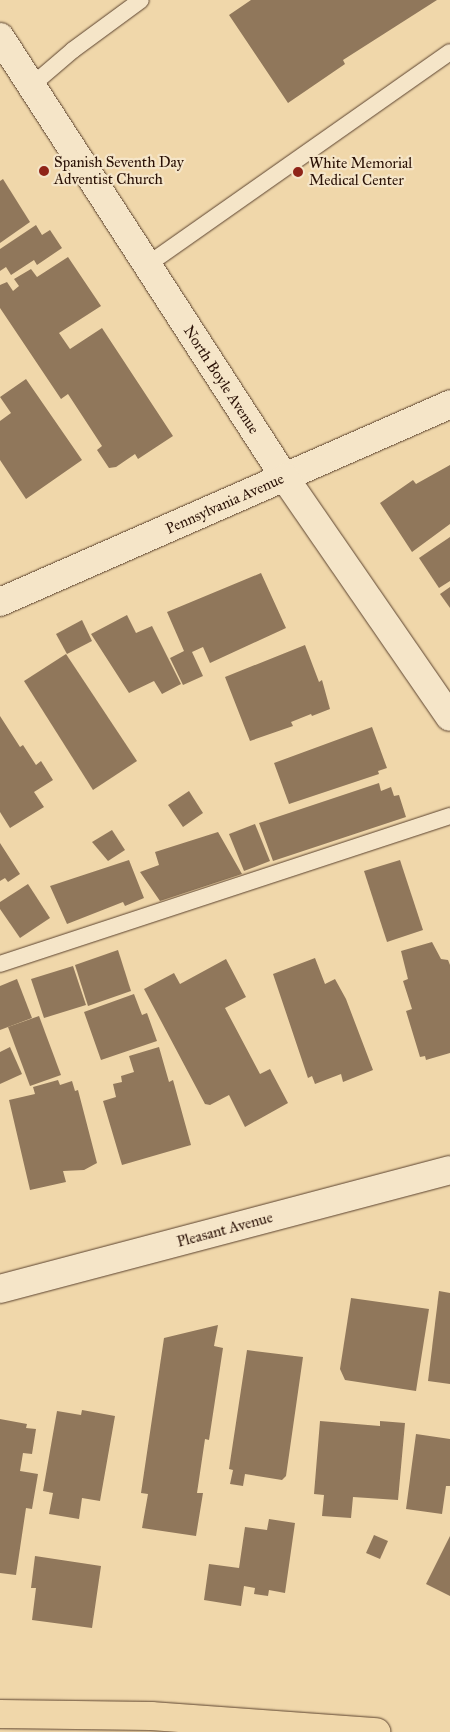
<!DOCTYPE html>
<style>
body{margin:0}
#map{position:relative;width:450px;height:1732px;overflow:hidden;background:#f0d7aa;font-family:"IM FELL Great Primer",serif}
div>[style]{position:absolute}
.building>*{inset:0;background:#90775b}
.roads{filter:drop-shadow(0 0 1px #5b422e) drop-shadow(0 0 1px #5b422e)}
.service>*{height:16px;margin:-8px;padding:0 8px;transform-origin:8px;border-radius:8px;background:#f5e5c8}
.minor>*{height:28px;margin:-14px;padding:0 14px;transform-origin:14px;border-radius:14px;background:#f5e5c8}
.secondary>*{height:28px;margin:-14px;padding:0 14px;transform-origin:14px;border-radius:14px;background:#f5e5c8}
.motorway>*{height:28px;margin:-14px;padding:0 14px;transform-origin:14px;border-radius:14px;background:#f0d7aa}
.dots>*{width:14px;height:14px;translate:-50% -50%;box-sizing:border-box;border:2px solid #f5e5c8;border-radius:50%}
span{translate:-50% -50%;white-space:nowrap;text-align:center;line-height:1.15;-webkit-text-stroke:4.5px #f5e5c8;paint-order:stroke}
.poi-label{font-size:15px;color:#291005}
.left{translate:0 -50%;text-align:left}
.street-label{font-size:15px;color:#291005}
</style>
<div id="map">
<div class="building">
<i style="clip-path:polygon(251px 0,437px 0,343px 60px,345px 64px,288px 103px,229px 15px)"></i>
<i style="clip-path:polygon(3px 179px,30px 222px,0 243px,0 181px)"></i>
<i style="clip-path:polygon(36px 225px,42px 235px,50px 230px,62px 248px,37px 265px,34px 260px,11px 275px,6px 267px,0 271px,0 249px)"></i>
<i style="clip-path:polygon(68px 257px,101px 306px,59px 333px,70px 349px,102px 328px,173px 436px,138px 459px,135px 454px,116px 467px,109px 468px,97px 450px,102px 446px,68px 394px,61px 399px,0 308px,0 285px,7px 282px,13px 291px,19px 286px,14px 279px,31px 269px,37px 277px)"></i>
<i style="clip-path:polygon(26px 379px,82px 460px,26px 499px,0 460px,0 421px,11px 413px,0 397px)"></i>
<i style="clip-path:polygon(450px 465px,450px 524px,412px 552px,380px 503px,413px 480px,416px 484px)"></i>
<i style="clip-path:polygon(450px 537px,450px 581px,439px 588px,419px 558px)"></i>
<i style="clip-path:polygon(261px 573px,286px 628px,210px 663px,203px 647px,192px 652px,203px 676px,183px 685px,170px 658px,184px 651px,167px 612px)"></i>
<i style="clip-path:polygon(450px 587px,450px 608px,440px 594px)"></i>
<i style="clip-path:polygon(127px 615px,136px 633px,152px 626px,181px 684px,162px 694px,154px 681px,129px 693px,91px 634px)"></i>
<i style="clip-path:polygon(82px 620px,92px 641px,67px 654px,56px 634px)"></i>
<i style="clip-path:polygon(305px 645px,319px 682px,322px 680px,330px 709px,312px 716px,311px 714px,291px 722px,293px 726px,250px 741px,225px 677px)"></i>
<i style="clip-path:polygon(66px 654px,137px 761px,93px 790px,24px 681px)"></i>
<i style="clip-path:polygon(0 716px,20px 747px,23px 745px,36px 765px,41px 761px,53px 780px,34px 792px,44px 807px,10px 828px,0 812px)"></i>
<i style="clip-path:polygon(372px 727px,387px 768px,378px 771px,379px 774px,289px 804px,274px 763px)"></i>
<i style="clip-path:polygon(379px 783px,381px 791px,391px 787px,394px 796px,399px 795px,406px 817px,273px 861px,259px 823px)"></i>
<i style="clip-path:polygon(189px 791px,203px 813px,183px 827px,168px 805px)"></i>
<i style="clip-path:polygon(255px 824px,270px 861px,244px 871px,229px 834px)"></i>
<i style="clip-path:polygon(112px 830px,125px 850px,108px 861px,92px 842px)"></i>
<i style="clip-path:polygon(218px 832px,242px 874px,160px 901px,140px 872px,159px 865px,155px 852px)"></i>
<i style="clip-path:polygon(0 843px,20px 874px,8px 882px,5px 878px,0 881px)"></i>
<i style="clip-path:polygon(129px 860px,144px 898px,125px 906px,123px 902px,67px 924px,50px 886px)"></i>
<i style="clip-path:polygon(400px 860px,423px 930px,387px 942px,364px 871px)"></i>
<i style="clip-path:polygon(28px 884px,50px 918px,20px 938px,0 909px,0 902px)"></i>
<i style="clip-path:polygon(432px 942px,441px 959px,448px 960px,450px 965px,450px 1053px,426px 1060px,425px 1056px,420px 1057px,406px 1011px,412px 1009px,403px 981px,408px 979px,401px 951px)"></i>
<i style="clip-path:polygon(118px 950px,131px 991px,88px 1006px,75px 965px)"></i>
<i style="clip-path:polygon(315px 958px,325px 984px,335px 979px,346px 999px,373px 1070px,343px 1082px,341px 1074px,315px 1084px,312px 1076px,308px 1078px,273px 974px)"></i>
<i style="clip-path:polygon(226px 959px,246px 997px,225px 1008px,260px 1074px,270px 1069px,288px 1103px,245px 1127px,229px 1095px,210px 1105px,205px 1104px,144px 989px,174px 973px,180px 984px)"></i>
<i style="clip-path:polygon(73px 966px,86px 1005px,44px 1018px,31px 979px)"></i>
<i style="clip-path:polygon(17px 979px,32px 1018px,0 1030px,0 986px)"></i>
<i style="clip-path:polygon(134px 994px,142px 1015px,147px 1013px,157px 1041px,101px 1060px,84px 1012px)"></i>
<i style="clip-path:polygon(39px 1016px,61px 1075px,30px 1086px,8px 1027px)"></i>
<i style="clip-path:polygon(10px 1047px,22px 1074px,0 1084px,0 1052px)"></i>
<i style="clip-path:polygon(159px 1047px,169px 1082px,173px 1080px,191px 1145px,122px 1165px,103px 1101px,116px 1097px,113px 1084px,122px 1082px,121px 1076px,134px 1072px,129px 1056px)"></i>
<i style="clip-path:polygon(58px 1080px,60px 1085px,72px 1081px,75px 1091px,78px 1090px,97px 1163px,84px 1170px,63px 1171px,66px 1182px,30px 1190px,9px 1100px,35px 1094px,33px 1087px)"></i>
<i style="clip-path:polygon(439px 1291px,450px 1293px,450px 1384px,428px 1381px)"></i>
<i style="clip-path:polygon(351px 1298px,429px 1309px,416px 1391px,345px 1380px,340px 1369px)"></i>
<i style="clip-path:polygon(218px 1325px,214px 1346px,223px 1348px,209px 1440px,205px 1439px,197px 1493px,203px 1493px,196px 1536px,142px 1528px,148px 1494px,141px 1493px,164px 1338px)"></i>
<i style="clip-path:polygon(247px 1350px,303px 1357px,286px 1476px,282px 1480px,245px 1474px,243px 1486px,230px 1484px,233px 1470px,229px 1469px)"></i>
<i style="clip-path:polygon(82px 1410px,115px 1416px,100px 1501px,82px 1498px,79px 1519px,49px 1514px,53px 1493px,43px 1491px,57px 1411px,81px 1415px)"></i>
<i style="clip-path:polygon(0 1419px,27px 1424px,26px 1428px,36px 1429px,32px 1454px,23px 1453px,20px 1471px,38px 1474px,32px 1509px,26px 1508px,16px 1575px,0 1573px)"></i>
<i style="clip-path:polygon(320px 1421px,380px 1426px,380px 1421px,405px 1423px,398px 1500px,353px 1497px,351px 1518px,322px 1516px,324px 1495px,314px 1494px)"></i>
<i style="clip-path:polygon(416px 1434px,450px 1439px,450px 1486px,446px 1486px,442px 1514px,406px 1509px)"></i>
<i style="clip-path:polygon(269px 1519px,295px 1523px,285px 1593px,269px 1590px,268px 1596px,254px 1594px,255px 1588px,244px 1586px,241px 1606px,204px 1600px,209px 1564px,239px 1568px,245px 1527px,267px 1530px)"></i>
<i style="clip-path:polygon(374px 1535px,388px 1541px,380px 1559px,366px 1553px)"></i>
<i style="clip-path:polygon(450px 1536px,450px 1596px,426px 1584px)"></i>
<i style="clip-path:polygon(35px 1556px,101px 1566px,92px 1628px,32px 1620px,36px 1588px,31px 1588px)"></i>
</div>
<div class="roads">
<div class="service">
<i style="left:31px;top:86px;width:55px;rotate:-40.6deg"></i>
<i style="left:73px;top:50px;width:84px;rotate:-36.3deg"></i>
<i style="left:147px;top:265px;width:370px;rotate:-35.1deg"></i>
<i style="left:0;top:964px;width:474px;rotate:-18.2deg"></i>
</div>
<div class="minor">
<i style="left:0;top:602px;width:492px;rotate:-23.7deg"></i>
</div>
<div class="secondary">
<i style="left:0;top:37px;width:525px;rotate:57.13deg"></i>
<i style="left:285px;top:478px;width:290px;rotate:55.4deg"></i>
<i style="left:0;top:1289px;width:465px;rotate:-14.8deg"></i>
</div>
<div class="motorway">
<i style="left:0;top:1714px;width:151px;rotate:0.8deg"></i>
<i style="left:151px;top:1716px;width:226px;rotate:4.1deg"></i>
</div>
</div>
<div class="dots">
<i style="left:44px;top:171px;background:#8f2418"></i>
<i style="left:298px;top:172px;background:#8f2418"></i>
</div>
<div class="poi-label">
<span class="left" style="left:54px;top:171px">Spanish Seventh Day<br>Adventist Church</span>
<span class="left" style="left:309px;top:172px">White Memorial<br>Medical Center</span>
</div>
<div class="street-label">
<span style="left:221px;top:380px;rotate:57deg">North Boyle Avenue</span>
<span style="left:225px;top:504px;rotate:-24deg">Pennsylvania Avenue</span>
<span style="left:225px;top:1230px;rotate:-15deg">Pleasant Avenue</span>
</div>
</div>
